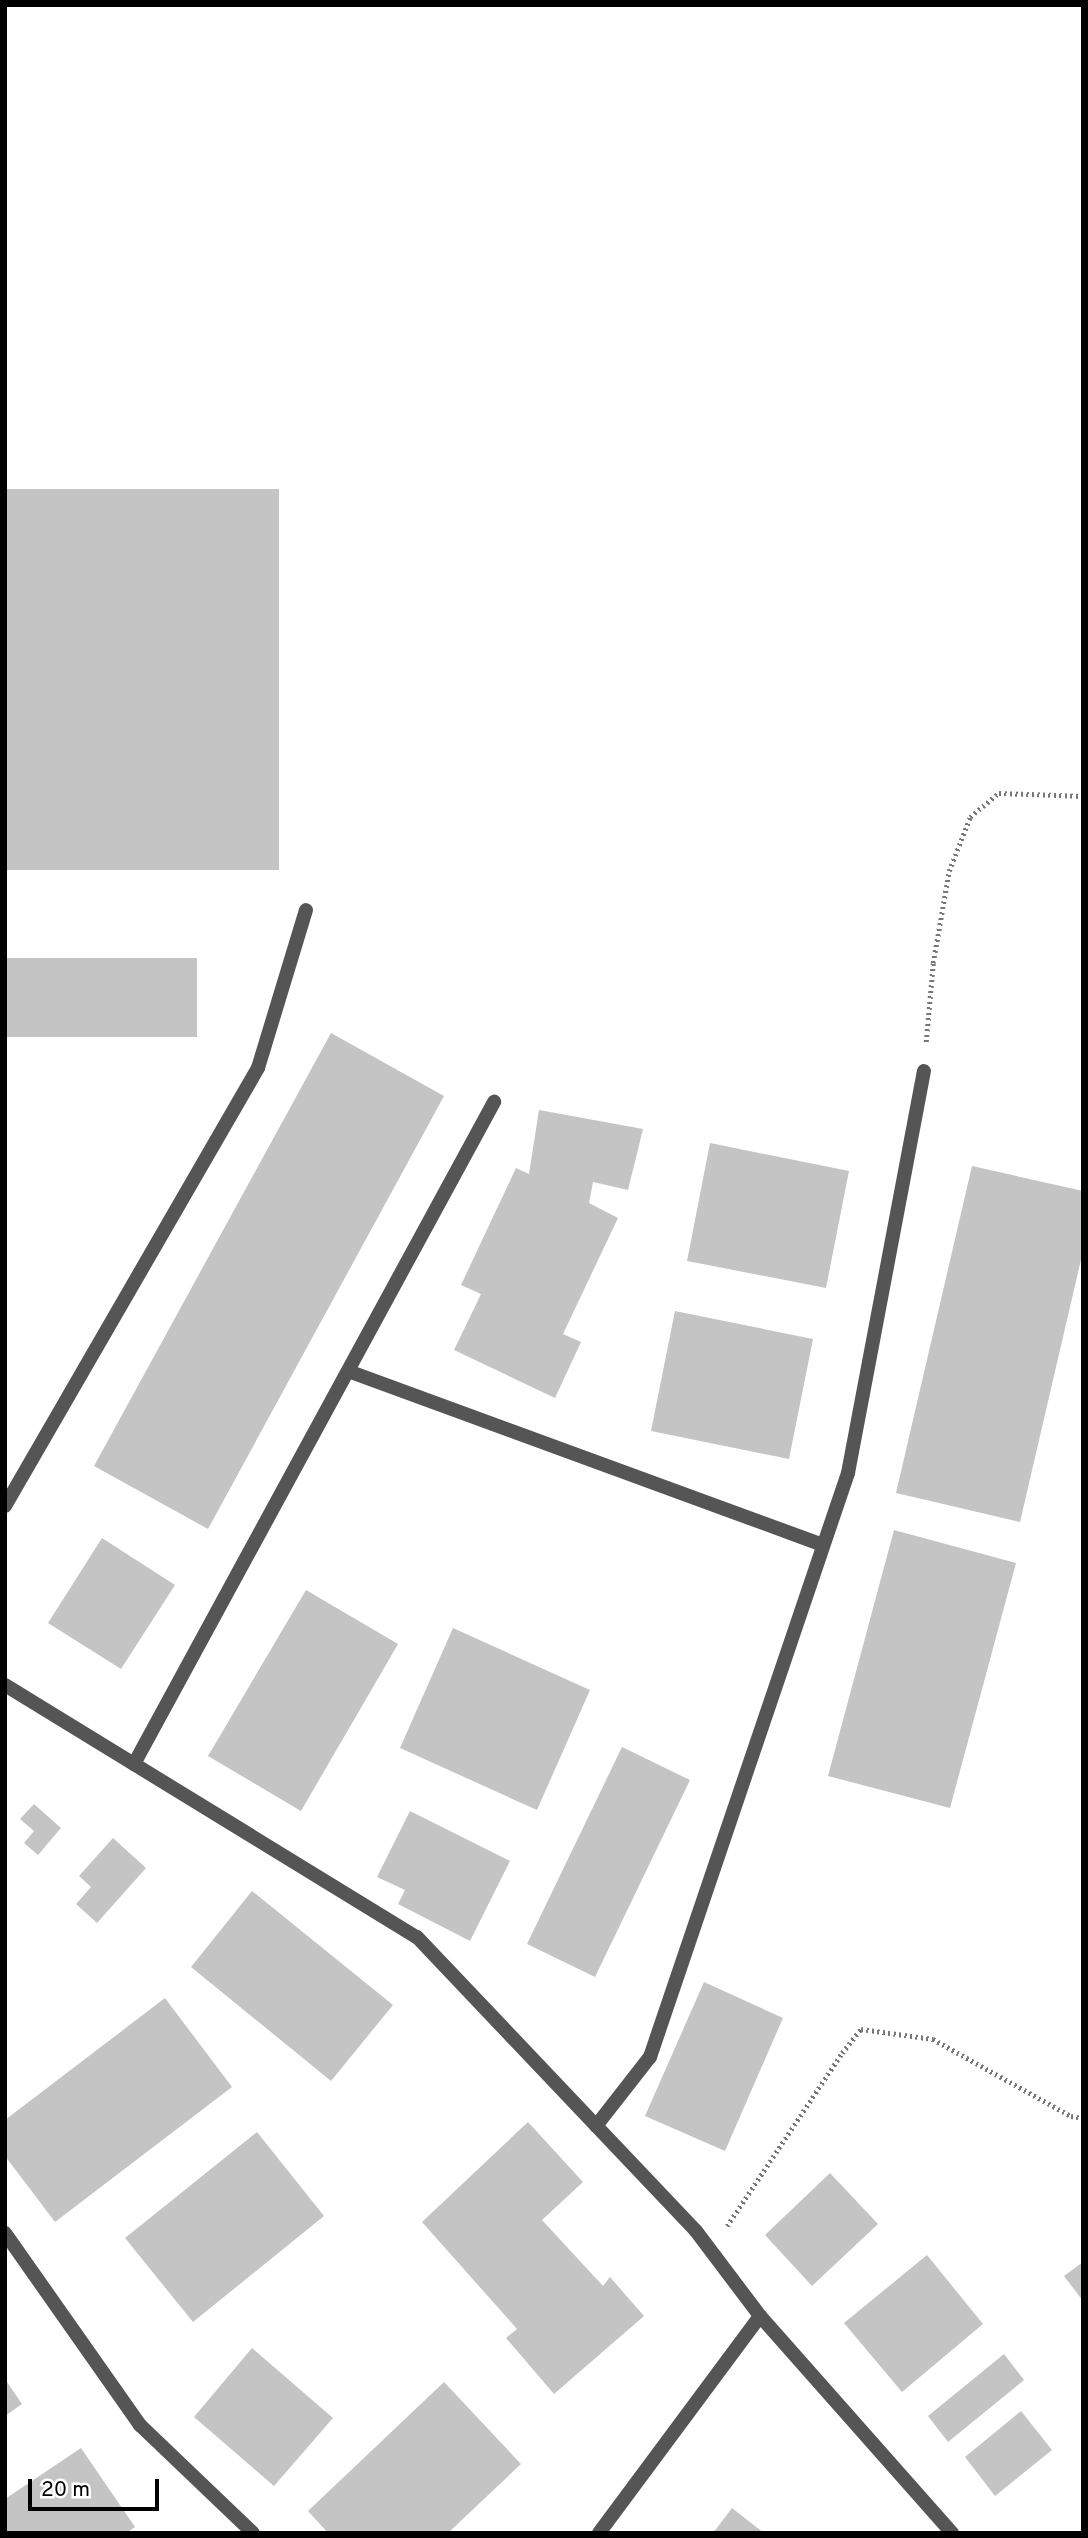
<!DOCTYPE html>
<style>
body{margin:0}
#map{position:relative;width:1088px;height:2538px;overflow:hidden;background:#fff;font-family:Overpass,sans-serif}
div>[style]{position:absolute}
.building>*{inset:0;background:#c4c4c4}
.path>*{height:4.5px;margin-top:-2.25px;transform-origin:0;background:repeating-linear-gradient(90deg,#777 0 2px,transparent 0 5.5px)}
.street>*{height:14px;margin:-7px;padding:0 7px;transform-origin:7px;border-radius:7px;background:#555}
span{translate:-50% -50%;white-space:nowrap;text-align:center;line-height:1.15;-webkit-text-stroke:5px #fff;paint-order:stroke}
.frame{position:absolute;inset:0;border:7px solid #000;pointer-events:none}
.scale{position:absolute;left:28px;top:2479px;width:131px;height:32px;box-sizing:border-box;border:4px solid #000;border-top:0;padding-left:9px;font-size:21px;line-height:24px;white-space:nowrap;color:#000;-webkit-text-stroke:5px #fff;paint-order:stroke}
</style>
<div id="map">
<div class="building">
<i style="clip-path:polygon(5px 489px,279px 489px,279px 870px,5px 870px)"></i>
<i style="clip-path:polygon(5px 958px,197px 958px,197px 1037px,5px 1037px)"></i>
<i style="clip-path:polygon(331px 1033px,444px 1096px,208px 1529px,94px 1466px)"></i>
<i style="clip-path:polygon(539px 1110px,643px 1129px,628px 1190px,593px 1182px,589px 1203px,618px 1218px,563px 1334px,581px 1342px,555px 1398px,454px 1350px,481px 1294px,461px 1285px,516px 1168px,529px 1174px)"></i>
<i style="clip-path:polygon(710px 1143px,849px 1171px,826px 1288px,687px 1261px)"></i>
<i style="clip-path:polygon(972px 1166px,1083px 1191px,1083px 1251px,1020px 1522px,896px 1493px)"></i>
<i style="clip-path:polygon(675px 1311px,813px 1339px,789px 1459px,651px 1431px)"></i>
<i style="clip-path:polygon(894px 1530px,1016px 1563px,950px 1808px,828px 1776px)"></i>
<i style="clip-path:polygon(102px 1538px,175px 1585px,121px 1669px,48px 1623px)"></i>
<i style="clip-path:polygon(306px 1590px,398px 1644px,301px 1811px,208px 1756px)"></i>
<i style="clip-path:polygon(453px 1628px,590px 1690px,537px 1810px,400px 1748px)"></i>
<i style="clip-path:polygon(622px 1747px,690px 1780px,595px 1977px,527px 1944px)"></i>
<i style="clip-path:polygon(34px 1804px,61px 1828px,38px 1855px,24px 1843px,34px 1831px,20px 1819px)"></i>
<i style="clip-path:polygon(410px 1811px,510px 1861px,470px 1941px,398px 1904px,405px 1890px,377px 1877px)"></i>
<i style="clip-path:polygon(113px 1838px,146px 1868px,97px 1923px,76px 1904px,91px 1887px,79px 1876px)"></i>
<i style="clip-path:polygon(252px 1891px,393px 2005px,331px 2081px,191px 1967px)"></i>
<i style="clip-path:polygon(704px 1982px,783px 2018px,725px 2151px,645px 2116px)"></i>
<i style="clip-path:polygon(165px 1998px,232px 2087px,55px 2222px,5px 2156px,5px 2120px)"></i>
<i style="clip-path:polygon(528px 2122px,583px 2182px,542px 2220px,603px 2286px,610px 2277px,644px 2316px,554px 2394px,506px 2338px,517px 2329px,422px 2222px)"></i>
<i style="clip-path:polygon(257px 2132px,324px 2216px,193px 2322px,125px 2238px)"></i>
<i style="clip-path:polygon(830px 2173px,878px 2224px,812px 2286px,765px 2235px)"></i>
<i style="clip-path:polygon(927px 2255px,983px 2324px,902px 2392px,844px 2323px)"></i>
<i style="clip-path:polygon(1083px 2262px,1083px 2301px,1064px 2276px)"></i>
<i style="clip-path:polygon(252px 2348px,333px 2418px,274px 2486px,194px 2417px)"></i>
<i style="clip-path:polygon(1004px 2354px,1024px 2380px,948px 2442px,928px 2416px)"></i>
<i style="clip-path:polygon(5px 2379px,22px 2404px,5px 2416px)"></i>
<i style="clip-path:polygon(444px 2382px,521px 2464px,448px 2533px,328px 2533px,308px 2511px)"></i>
<i style="clip-path:polygon(1021px 2411px,1052px 2450px,995px 2496px,965px 2457px)"></i>
<i style="clip-path:polygon(81px 2448px,135px 2527px,126px 2533px,5px 2533px,5px 2499px)"></i>
<i style="clip-path:polygon(732px 2508px,764px 2533px,713px 2533px)"></i>
</div>
<div class="path">
<i style="left:926px;top:1042px;width:79px;rotate:-84.9deg"></i>
<i style="left:933px;top:963px;width:93px;rotate:-80.1deg"></i>
<i style="left:949px;top:871px;width:58px;rotate:-68.7deg"></i>
<i style="left:970px;top:817px;width:38px;rotate:-40deg"></i>
<i style="left:999px;top:793px;width:84px;rotate:2deg"></i>
<i style="left:727px;top:2226px;width:208px;rotate:-56.4deg"></i>
<i style="left:842px;top:2053px;width:31px;rotate:-52deg"></i>
<i style="left:861px;top:2029px;width:73px;rotate:7.9deg"></i>
<i style="left:933px;top:2039px;width:158px;rotate:29.2deg"></i>
<i style="left:1071px;top:2116px;width:12px;rotate:9deg"></i>
</div>
<div class="street">
<i style="left:348px;top:1371px;width:506px;rotate:20.12deg"></i>
<i style="left:5px;top:1506px;width:506px;rotate:-59.99deg"></i>
<i style="left:258px;top:1068px;width:165px;rotate:-73.1deg"></i>
<i style="left:5px;top:1685px;width:483px;rotate:31.5deg"></i>
<i style="left:417px;top:1937px;width:405px;rotate:46.5deg"></i>
<i style="left:696px;top:2231px;width:106px;rotate:53deg"></i>
<i style="left:760px;top:2316px;width:290px;rotate:48.5deg"></i>
<i style="left:134px;top:1764px;width:754px;rotate:-61.46deg"></i>
<i style="left:596px;top:2126px;width:88px;rotate:-52deg"></i>
<i style="left:650px;top:2057px;width:617px;rotate:-71.27deg"></i>
<i style="left:848px;top:1473px;width:409px;rotate:-79.3deg"></i>
<i style="left:5px;top:2233px;width:235px;rotate:54.9deg"></i>
<i style="left:140px;top:2425px;width:156px;rotate:43.7deg"></i>
<i style="left:599px;top:2533px;width:270px;rotate:-53.4deg"></i>
</div>
<div class="frame"></div>
<div class="scale">20 m</div>
</div>
